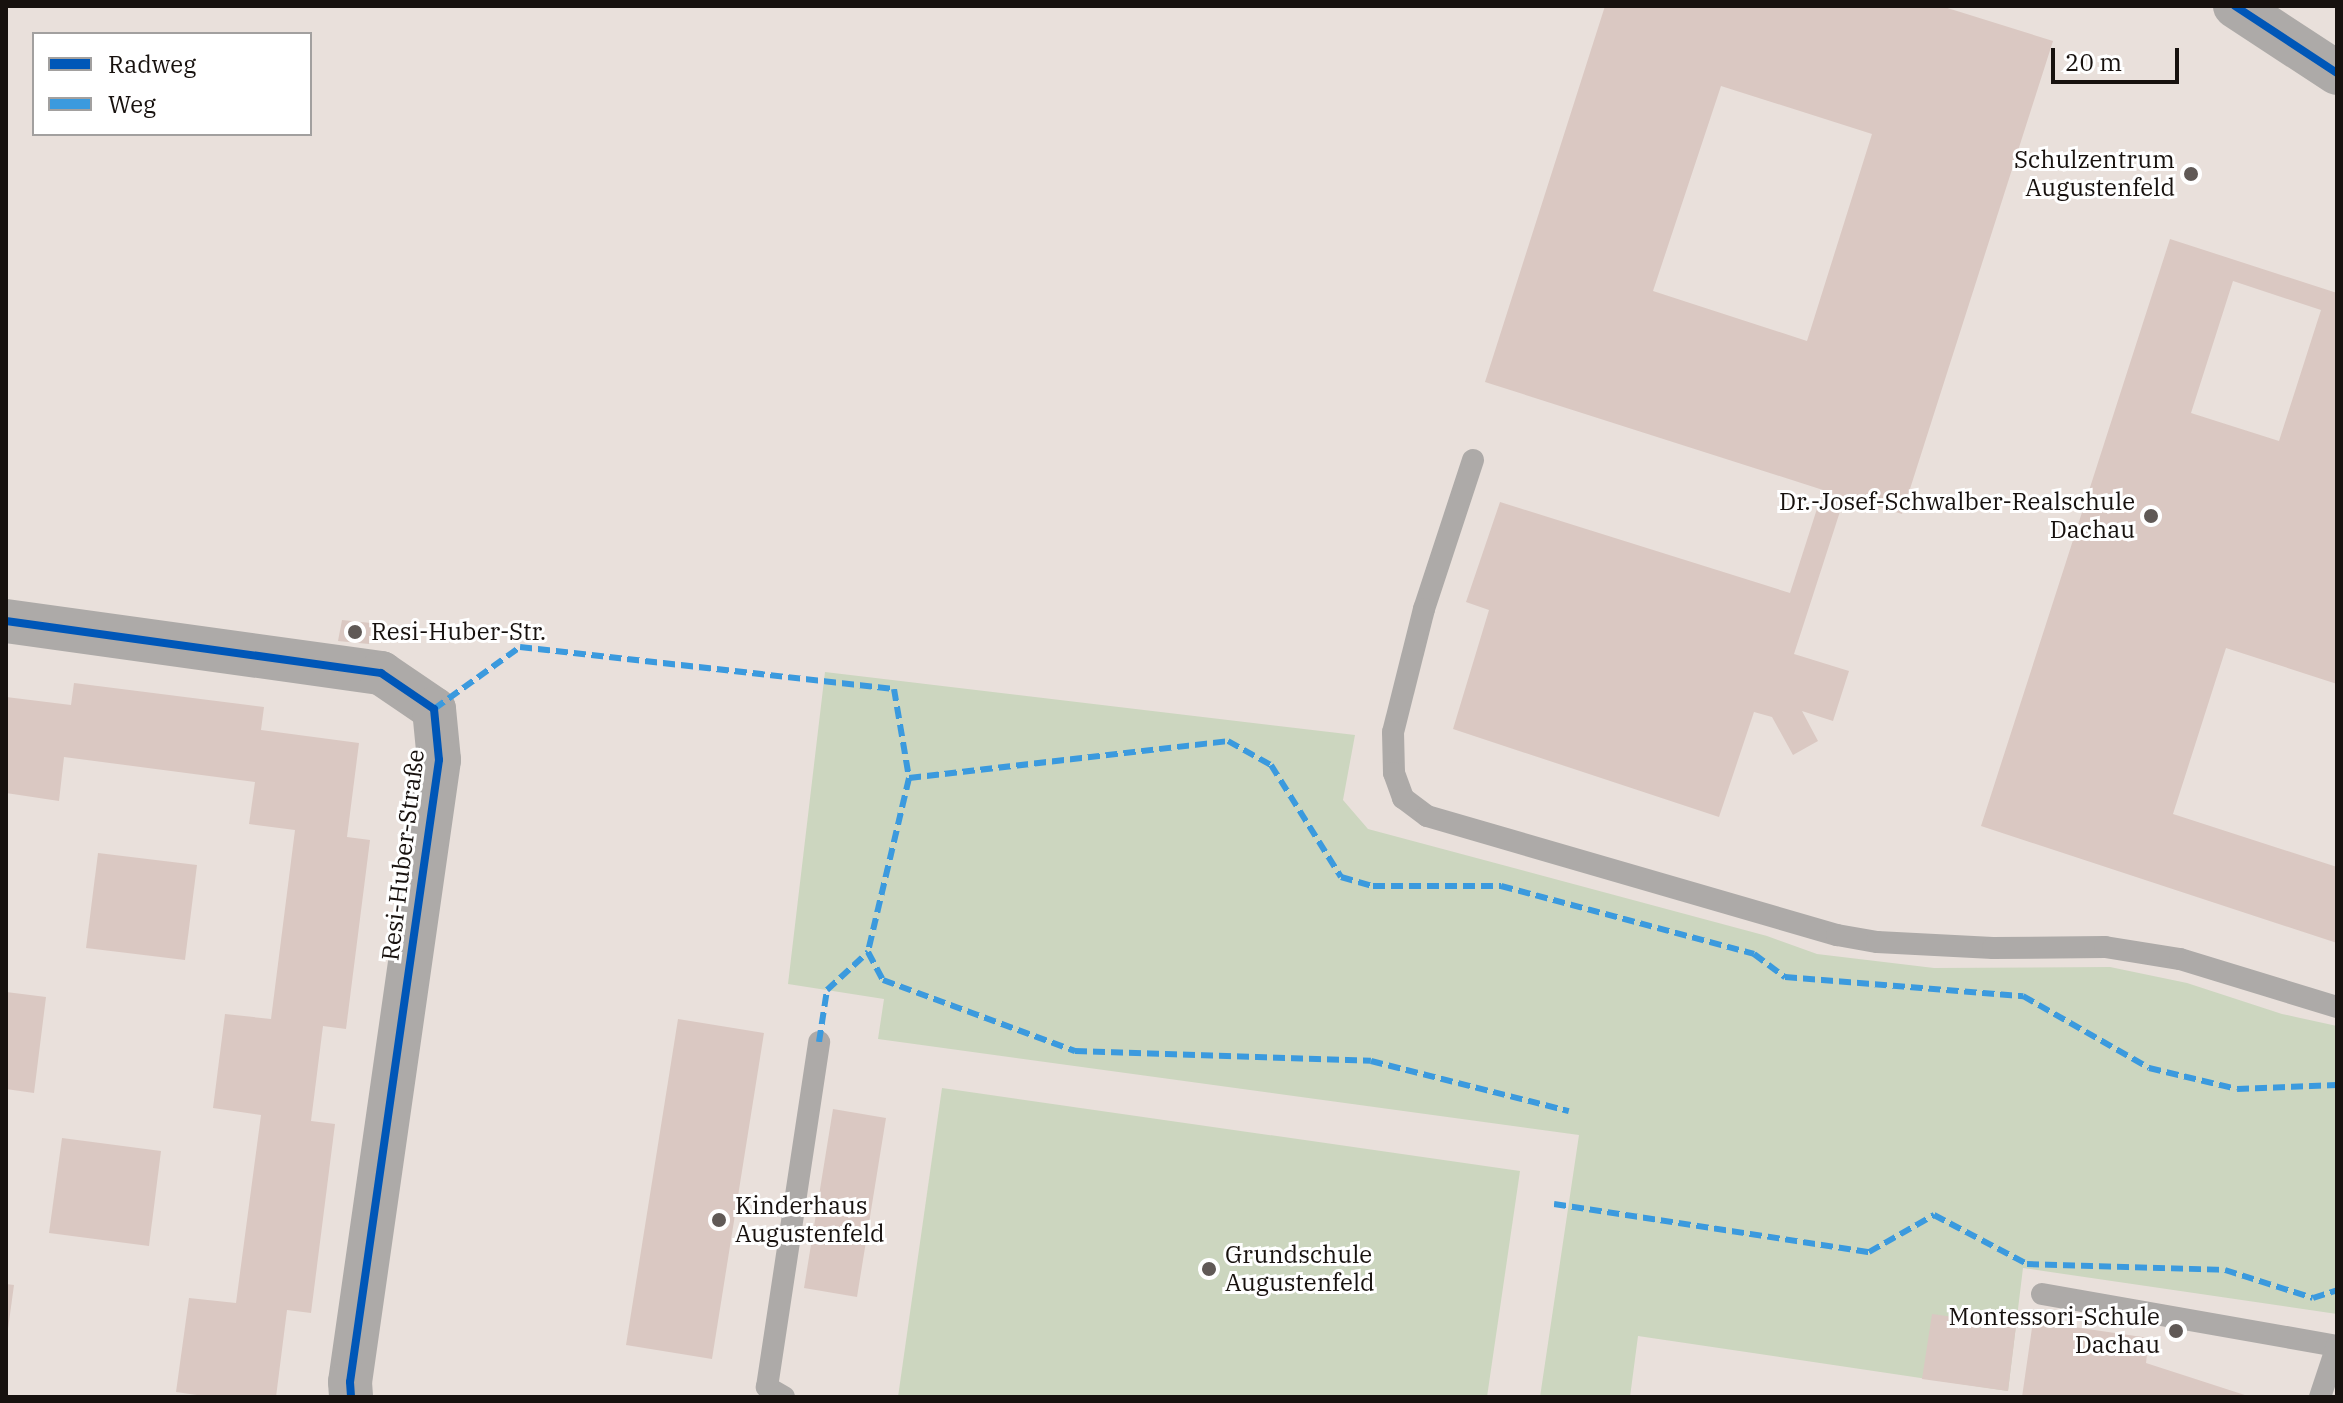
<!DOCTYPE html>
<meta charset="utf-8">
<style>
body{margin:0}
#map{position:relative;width:2343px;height:1403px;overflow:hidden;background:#e9e0db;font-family:"IBM Plex Serif",serif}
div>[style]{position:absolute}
.green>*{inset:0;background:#ccd6bf}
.building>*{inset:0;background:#dac8c2}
.lane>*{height:22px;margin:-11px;padding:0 11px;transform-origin:11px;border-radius:11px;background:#adaaa8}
.street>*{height:44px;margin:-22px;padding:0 22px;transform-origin:22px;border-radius:22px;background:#adaaa8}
.quiet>*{height:6px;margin-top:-3px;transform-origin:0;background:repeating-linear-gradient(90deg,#3b9ade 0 12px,transparent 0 18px)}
.cycleway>*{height:8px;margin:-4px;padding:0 4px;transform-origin:4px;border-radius:4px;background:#0057b8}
.dots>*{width:22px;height:22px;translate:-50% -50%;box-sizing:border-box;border:4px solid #fff;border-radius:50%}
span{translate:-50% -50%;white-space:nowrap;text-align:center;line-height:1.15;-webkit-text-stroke:6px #fff;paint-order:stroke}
.poi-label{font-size:24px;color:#17110e}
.right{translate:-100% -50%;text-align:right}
.left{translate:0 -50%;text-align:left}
.street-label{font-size:24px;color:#17110e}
.frame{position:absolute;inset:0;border:8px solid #17110e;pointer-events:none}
.legend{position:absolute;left:32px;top:32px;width:280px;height:104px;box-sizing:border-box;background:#fff;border:2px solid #a2a09f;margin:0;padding:10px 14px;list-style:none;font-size:24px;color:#17110e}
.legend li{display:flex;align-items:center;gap:16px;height:40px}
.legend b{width:40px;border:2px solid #a2a09f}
.scale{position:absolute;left:2051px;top:48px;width:128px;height:36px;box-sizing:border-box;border:4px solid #17110e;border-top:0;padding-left:10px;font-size:24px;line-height:28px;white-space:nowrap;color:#17110e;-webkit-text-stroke:6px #fff;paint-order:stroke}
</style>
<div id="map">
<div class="green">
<i style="clip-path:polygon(825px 672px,1355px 735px,1343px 800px,1368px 829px,1767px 936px,1817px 954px,1934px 968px,2110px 967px,2187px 983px,2282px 1014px,2337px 1026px,2337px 1314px,2023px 1268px,2008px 1391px,1638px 1336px,1630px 1397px,1540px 1397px,1579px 1135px,878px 1039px,884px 999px,788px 984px)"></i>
<i style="clip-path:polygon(942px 1088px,1520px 1171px,1487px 1397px,898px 1397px)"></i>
</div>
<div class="building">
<i style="clip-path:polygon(evenodd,1605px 6px,1941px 6px,2053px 41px,1902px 514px,1845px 496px,1794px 654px,1849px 671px,1833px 721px,1802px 711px,1818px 741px,1793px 755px,1772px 717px,1754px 712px,1719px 817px,1453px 729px,1489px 610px,1466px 602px,1500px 502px,1790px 593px,1823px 490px,1485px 382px,1605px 6px,1721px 86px,1872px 134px,1807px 341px,1653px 291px,1721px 86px)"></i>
<i style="clip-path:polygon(evenodd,2170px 239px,2337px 293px,2337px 684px,2226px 648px,2173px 814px,2337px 867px,2337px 943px,1981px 826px,2170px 239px,2233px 281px,2321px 310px,2279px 441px,2191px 413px,2233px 281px)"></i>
<i style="clip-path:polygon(342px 620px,371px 623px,369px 644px,338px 641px)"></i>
<i style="clip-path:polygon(74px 683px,264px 707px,261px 730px,359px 743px,347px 837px,370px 840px,346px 1029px,323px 1026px,311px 1121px,335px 1124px,311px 1313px,287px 1310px,276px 1397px,211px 1397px,176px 1392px,189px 1298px,236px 1303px,261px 1115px,213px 1108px,225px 1014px,271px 1019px,295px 830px,249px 824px,255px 782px,64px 757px,59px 801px,6px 793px,6px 697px,71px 705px)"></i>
<i style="clip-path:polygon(98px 853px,197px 865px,185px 960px,86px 948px)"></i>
<i style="clip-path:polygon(6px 992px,46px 997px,34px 1093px,6px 1089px)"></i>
<i style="clip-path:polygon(678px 1019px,764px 1033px,712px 1359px,626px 1345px)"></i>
<i style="clip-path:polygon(833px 1109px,886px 1118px,857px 1297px,804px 1288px)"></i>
<i style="clip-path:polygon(62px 1138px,161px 1151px,149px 1246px,49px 1233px)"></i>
<i style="clip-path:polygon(6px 1284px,14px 1285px,8px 1329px,6px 1329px)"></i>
<i style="clip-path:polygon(1932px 1314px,2016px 1326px,2008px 1391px,1922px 1379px)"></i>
<i style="clip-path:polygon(2033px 1321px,2149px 1338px,2146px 1363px,2251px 1397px,2022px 1397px)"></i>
</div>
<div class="lane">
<i style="left:1473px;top:460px;width:157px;rotate:108.2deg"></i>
<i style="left:1424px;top:609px;width:127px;rotate:104.1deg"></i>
<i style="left:1393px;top:732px;width:41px;rotate:88.6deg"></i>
<i style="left:1394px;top:773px;width:27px;rotate:70deg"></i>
<i style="left:1403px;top:798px;width:30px;rotate:37deg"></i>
<i style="left:1427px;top:816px;width:427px;rotate:16.2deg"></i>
<i style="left:1837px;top:935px;width:41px;rotate:9.9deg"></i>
<i style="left:1877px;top:942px;width:116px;rotate:3deg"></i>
<i style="left:1993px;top:948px;width:112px;rotate:-0.5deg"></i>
<i style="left:2105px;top:947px;width:76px;rotate:9.1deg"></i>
<i style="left:2180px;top:959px;width:164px;rotate:17deg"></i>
<i style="left:2042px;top:1294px;width:300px;rotate:10deg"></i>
<i style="left:784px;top:1397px;width:20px;rotate:-150deg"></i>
<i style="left:767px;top:1387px;width:349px;rotate:-81.4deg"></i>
<i style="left:2320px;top:1397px;width:54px;rotate:-71.6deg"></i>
</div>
<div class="street">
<i style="left:2235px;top:6px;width:122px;rotate:33.3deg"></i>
<i style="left:6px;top:621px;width:379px;rotate:7.9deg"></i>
<i style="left:381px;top:673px;width:64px;rotate:34.2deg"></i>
<i style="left:434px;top:709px;width:51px;rotate:84.4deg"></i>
<i style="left:439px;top:760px;width:628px;rotate:98.14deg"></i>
<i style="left:350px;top:1382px;width:15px;rotate:86deg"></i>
</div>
<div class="quiet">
<i style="left:434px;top:709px;width:106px;rotate:-35.8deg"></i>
<i style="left:520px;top:647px;width:376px;rotate:6.4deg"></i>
<i style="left:894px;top:689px;width:90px;rotate:80.4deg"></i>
<i style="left:909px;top:778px;width:179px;rotate:103.3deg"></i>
<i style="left:868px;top:952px;width:32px;rotate:62deg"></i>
<i style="left:883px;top:980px;width:205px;rotate:20.3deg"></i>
<i style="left:1075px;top:1051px;width:296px;rotate:1.9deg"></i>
<i style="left:1371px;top:1061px;width:204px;rotate:14.2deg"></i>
<i style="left:909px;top:778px;width:321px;rotate:-6.6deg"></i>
<i style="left:1228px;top:741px;width:49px;rotate:29.2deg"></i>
<i style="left:1271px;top:765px;width:132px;rotate:58deg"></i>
<i style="left:1341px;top:877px;width:33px;rotate:16deg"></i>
<i style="left:1373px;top:886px;width:128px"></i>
<i style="left:1501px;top:886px;width:262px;rotate:15deg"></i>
<i style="left:1754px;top:954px;width:39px;rotate:37deg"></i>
<i style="left:1785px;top:977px;width:239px;rotate:4.6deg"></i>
<i style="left:2023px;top:996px;width:145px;rotate:29.7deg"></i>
<i style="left:2149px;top:1068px;width:90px;rotate:13.4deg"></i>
<i style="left:2237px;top:1089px;width:100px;rotate:-2.3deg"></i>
<i style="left:819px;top:1042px;width:53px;rotate:-81.3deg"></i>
<i style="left:827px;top:990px;width:56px;rotate:-42.8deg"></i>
<i style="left:1554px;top:1204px;width:319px;rotate:8.7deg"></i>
<i style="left:1869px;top:1252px;width:75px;rotate:-29.6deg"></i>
<i style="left:1934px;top:1215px;width:105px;rotate:27.8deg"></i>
<i style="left:2027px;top:1264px;width:198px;rotate:1.7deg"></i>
<i style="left:2225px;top:1270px;width:92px;rotate:17.7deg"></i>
<i style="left:2313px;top:1298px;width:25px;rotate:-18deg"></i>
</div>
<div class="cycleway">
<i style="left:2235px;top:6px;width:122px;rotate:33.3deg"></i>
<i style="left:6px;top:621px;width:379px;rotate:7.9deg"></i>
<i style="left:381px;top:673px;width:64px;rotate:34.2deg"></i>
<i style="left:434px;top:709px;width:51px;rotate:84.4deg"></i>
<i style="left:439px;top:760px;width:628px;rotate:98.14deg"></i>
<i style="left:350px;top:1382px;width:15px;rotate:86deg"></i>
</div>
<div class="dots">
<i style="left:2191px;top:174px;background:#605956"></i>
<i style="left:2151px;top:516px;background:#605956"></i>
<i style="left:355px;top:632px;background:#605956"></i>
<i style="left:719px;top:1220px;background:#605956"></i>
<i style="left:1209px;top:1269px;background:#605956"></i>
<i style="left:2176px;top:1331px;background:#605956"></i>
</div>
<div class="poi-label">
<span class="right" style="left:2175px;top:174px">Schulzentrum<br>Augustenfeld</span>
<span class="right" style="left:2135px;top:516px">Dr.-Josef-Schwalber-Realschule<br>Dachau</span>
<span class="left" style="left:371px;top:632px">Resi-Huber-Str.</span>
<span class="left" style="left:735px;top:1220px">Kinderhaus<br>Augustenfeld</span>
<span class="left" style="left:1225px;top:1269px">Grundschule<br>Augustenfeld</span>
<span class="right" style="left:2160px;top:1331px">Montessori-Schule<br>Dachau</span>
</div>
<div class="street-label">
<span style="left:403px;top:855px;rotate:-83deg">Resi-Huber-Straße</span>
</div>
<div class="frame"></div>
<ul class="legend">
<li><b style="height:10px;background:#0057b8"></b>Radweg</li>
<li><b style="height:10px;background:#3b9ade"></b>Weg</li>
</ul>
<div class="scale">20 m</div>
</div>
